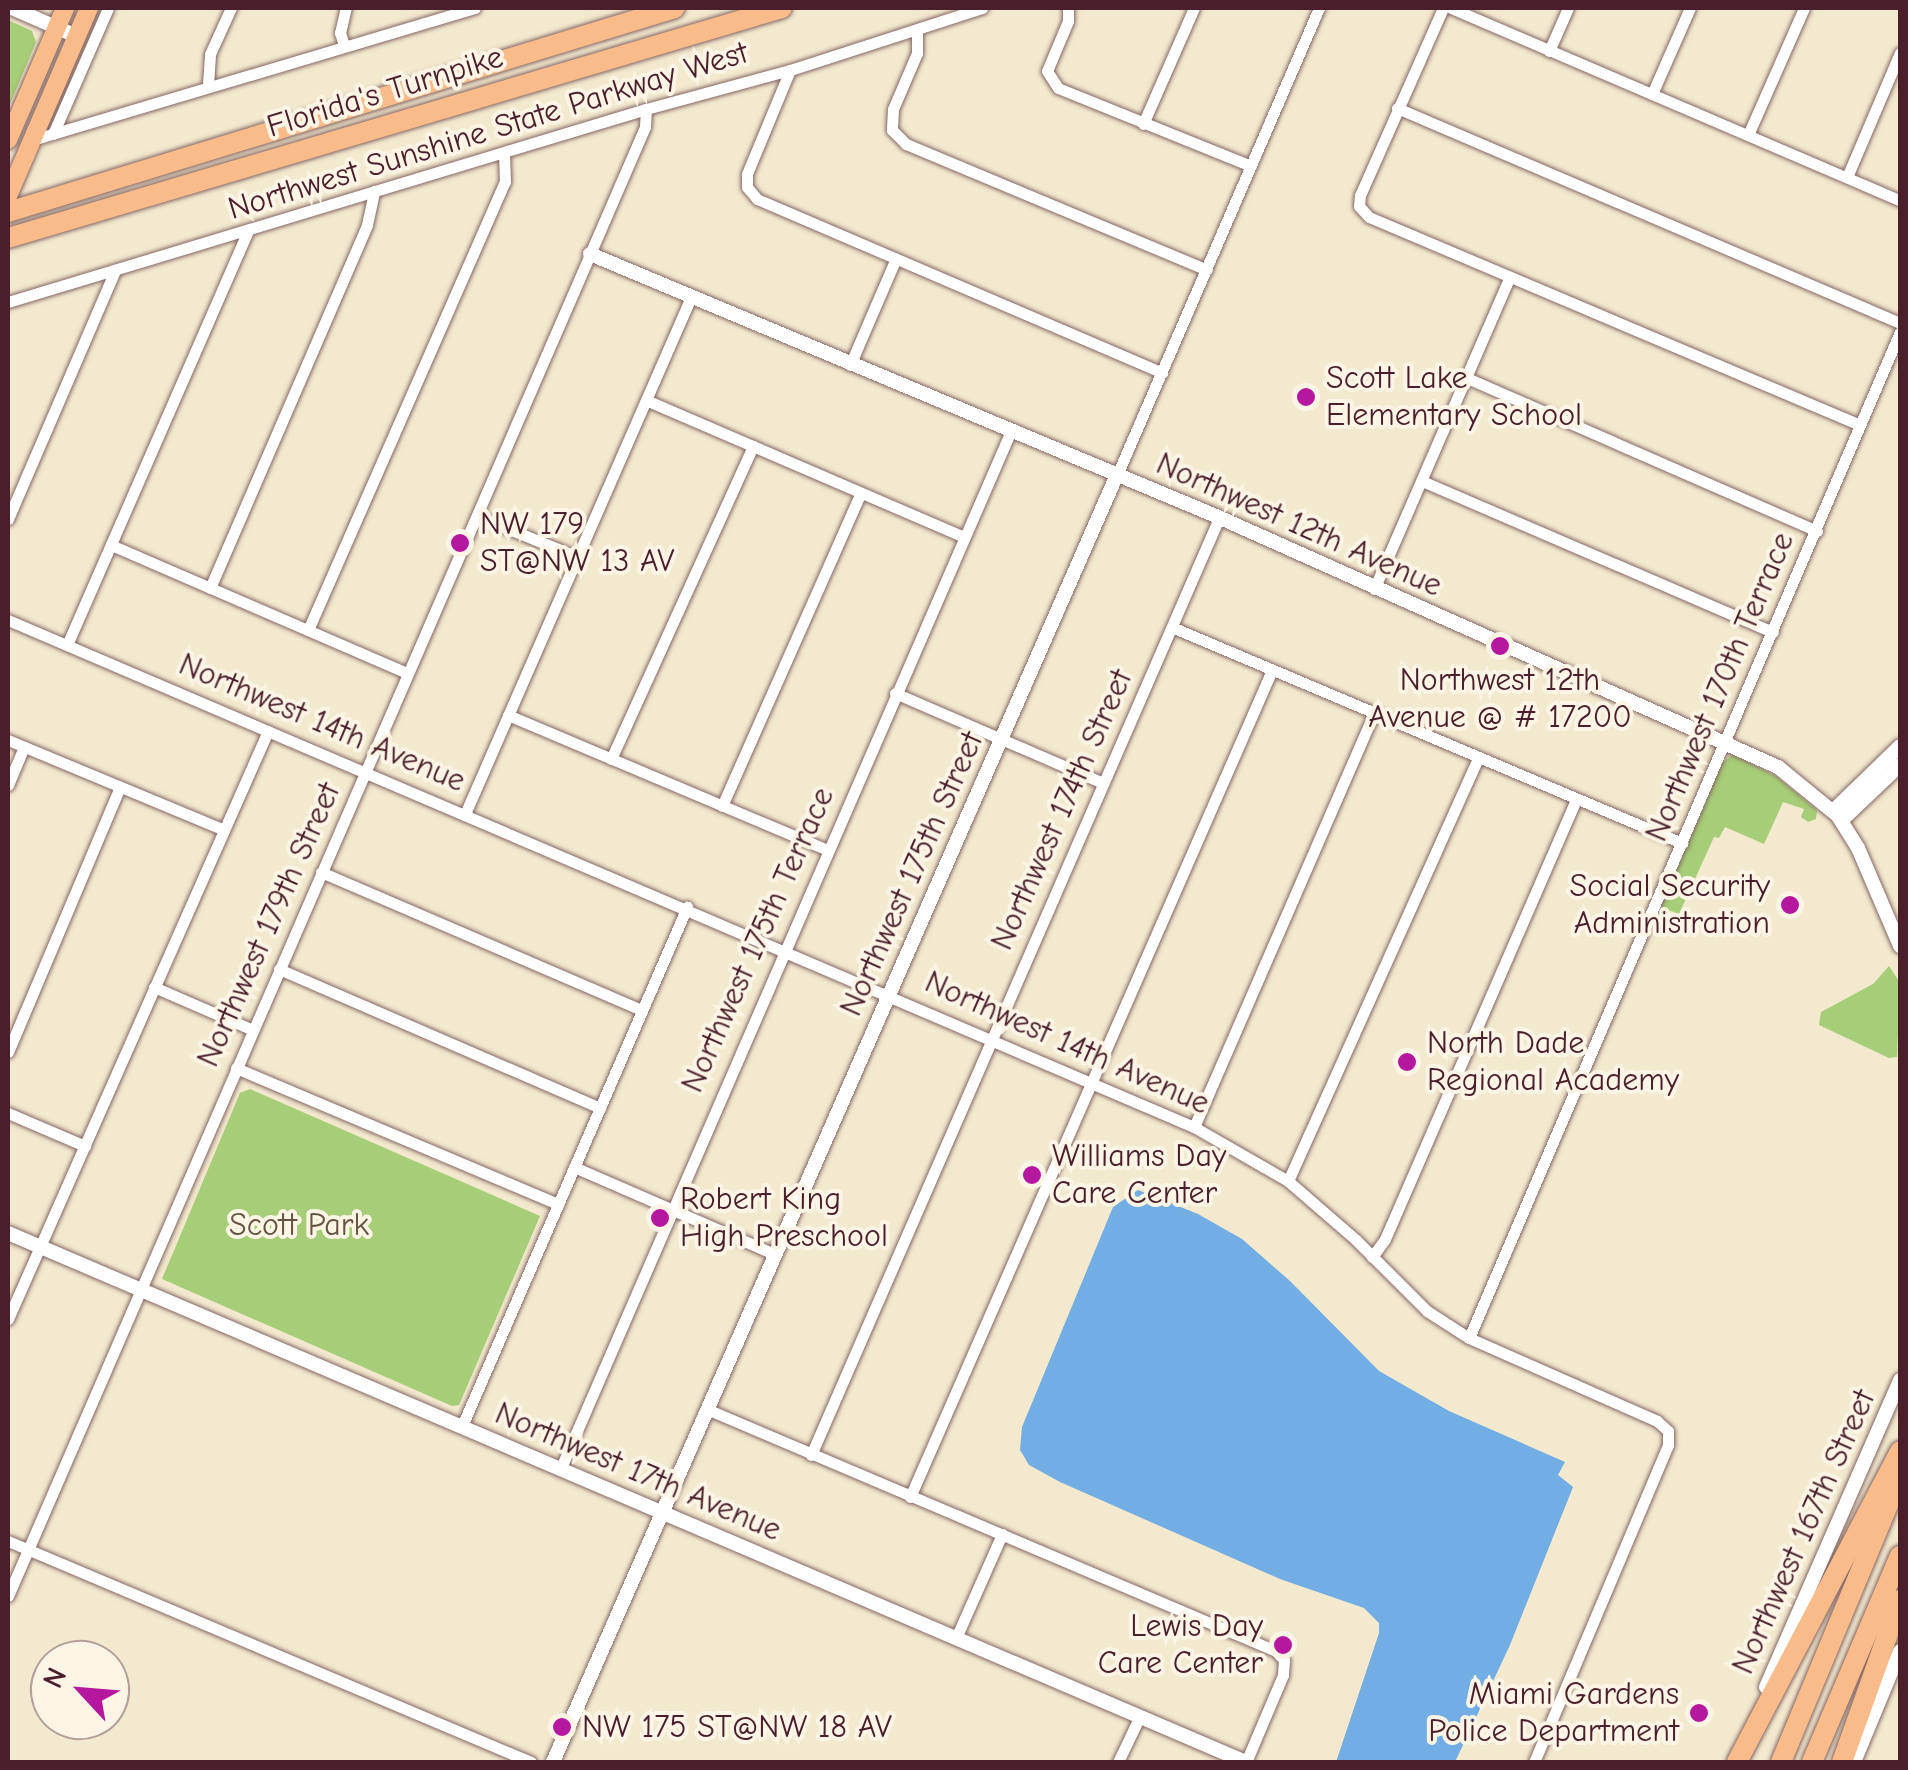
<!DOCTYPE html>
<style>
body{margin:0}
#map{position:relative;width:1908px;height:1770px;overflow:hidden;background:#f3e9ce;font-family:"Comic Neue",sans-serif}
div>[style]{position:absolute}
.green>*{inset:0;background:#a6cd77}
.water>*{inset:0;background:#72ade3}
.roads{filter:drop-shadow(0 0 2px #856664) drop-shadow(0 0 2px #856664)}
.minor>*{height:11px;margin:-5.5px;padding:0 5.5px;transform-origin:5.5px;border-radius:5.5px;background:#fff}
.tertiary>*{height:14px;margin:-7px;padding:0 7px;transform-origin:7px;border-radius:7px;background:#fff}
.primary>*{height:18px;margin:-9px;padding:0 9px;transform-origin:9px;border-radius:9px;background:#fabb8b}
.motorway>*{height:20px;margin:-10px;padding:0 10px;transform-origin:10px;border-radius:10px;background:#fabb8b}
.dots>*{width:28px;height:28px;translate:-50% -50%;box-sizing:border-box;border:5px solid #fcf5e5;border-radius:50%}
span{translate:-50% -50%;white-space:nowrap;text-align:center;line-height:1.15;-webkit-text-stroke:8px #fcf5e5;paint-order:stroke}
.street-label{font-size:32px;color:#4a1f2b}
.poi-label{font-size:32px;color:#4a1f2b}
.left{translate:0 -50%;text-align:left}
.right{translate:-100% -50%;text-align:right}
.park-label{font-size:32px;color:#665342}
.frame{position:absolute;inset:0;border:10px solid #4a1f2b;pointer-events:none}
.north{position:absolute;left:30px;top:1640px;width:100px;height:100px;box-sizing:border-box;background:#fcf5e5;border:2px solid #b59f9b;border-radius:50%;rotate:296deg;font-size:28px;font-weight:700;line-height:40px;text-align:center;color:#4a1f2b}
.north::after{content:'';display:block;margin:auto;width:35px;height:45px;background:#b5179e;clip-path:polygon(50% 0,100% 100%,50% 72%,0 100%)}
</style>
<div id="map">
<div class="green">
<i style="clip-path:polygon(8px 20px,32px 31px,36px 42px,8px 109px)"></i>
<i style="clip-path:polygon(1732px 754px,1776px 776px,1817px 810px,1816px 819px,1808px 822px,1801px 817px,1804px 809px,1783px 802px,1764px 844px,1725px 827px,1719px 838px,1714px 837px,1679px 914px,1658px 906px,1717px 769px)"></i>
<i style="clip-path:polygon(1889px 966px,1900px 983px,1897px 1057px,1889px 1058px,1819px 1025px,1821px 1012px,1873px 984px)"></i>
<i style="clip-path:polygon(250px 1089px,540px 1216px,459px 1405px,452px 1406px,162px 1279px,240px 1093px)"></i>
</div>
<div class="water">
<i style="clip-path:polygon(1138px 1190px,1198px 1214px,1242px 1239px,1290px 1281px,1379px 1371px,1449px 1411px,1565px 1462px,1558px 1475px,1573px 1487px,1510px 1645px,1455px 1762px,1336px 1762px,1379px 1633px,1379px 1623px,1364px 1608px,1280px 1579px,1060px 1482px,1029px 1465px,1020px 1450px,1022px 1427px,1113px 1207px)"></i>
</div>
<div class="roads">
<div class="minor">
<i style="left:1068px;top:8px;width:13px;rotate:90deg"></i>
<i style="left:1068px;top:21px;width:54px;rotate:112.8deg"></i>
<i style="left:1047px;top:71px;width:20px;rotate:57deg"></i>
<i style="left:1058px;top:88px;width:208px;rotate:22deg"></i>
<i style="left:1443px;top:8px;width:205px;rotate:113.9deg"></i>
<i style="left:1360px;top:195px;width:11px;rotate:95deg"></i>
<i style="left:1359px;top:206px;width:15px;rotate:48deg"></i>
<i style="left:1369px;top:217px;width:533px;rotate:22.96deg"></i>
<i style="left:1451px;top:8px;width:488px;rotate:23.2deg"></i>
<i style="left:917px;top:31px;width:22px;rotate:90deg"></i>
<i style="left:917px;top:53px;width:61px;rotate:113.2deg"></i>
<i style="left:893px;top:109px;width:21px;rotate:93deg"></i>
<i style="left:892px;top:130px;width:20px;rotate:45deg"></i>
<i style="left:906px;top:144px;width:326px;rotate:22.7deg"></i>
<i style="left:344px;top:45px;width:13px;rotate:-108deg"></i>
<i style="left:340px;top:33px;width:26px;rotate:-77deg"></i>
<i style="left:1549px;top:51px;width:47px;rotate:-66.2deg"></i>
<i style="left:790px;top:70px;width:113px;rotate:112.5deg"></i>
<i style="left:747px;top:174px;width:13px;rotate:90deg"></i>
<i style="left:747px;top:187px;width:16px;rotate:50deg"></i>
<i style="left:757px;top:199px;width:441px;rotate:23.2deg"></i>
<i style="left:208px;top:84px;width:30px;rotate:-86deg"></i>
<i style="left:210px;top:54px;width:51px;rotate:-65.5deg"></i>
<i style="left:1652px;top:94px;width:94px;rotate:-66.2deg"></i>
<i style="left:1397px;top:108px;width:547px;rotate:23.14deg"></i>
<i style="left:1143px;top:124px;width:127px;rotate:-66.3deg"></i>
<i style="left:53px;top:134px;width:137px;rotate:-66.4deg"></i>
<i style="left:1748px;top:135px;width:139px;rotate:-66.2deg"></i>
<i style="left:32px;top:140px;width:462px;rotate:-16.6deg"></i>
<i style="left:1847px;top:177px;width:135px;rotate:-66.9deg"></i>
<i style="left:8px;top:302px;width:667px;rotate:-16.83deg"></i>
<i style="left:646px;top:109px;width:149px;rotate:-15.2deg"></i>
<i style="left:790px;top:70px;width:202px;rotate:-17.9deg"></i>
<i style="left:850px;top:365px;width:116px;rotate:-66.7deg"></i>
<i style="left:1467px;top:378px;width:382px;rotate:23.6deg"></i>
<i style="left:646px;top:400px;width:346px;rotate:23.3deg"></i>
<i style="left:1117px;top:475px;width:509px;rotate:-66.61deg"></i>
<i style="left:1422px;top:481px;width:382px;rotate:23.3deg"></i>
<i style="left:477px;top:516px;width:109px;rotate:22.1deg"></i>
<i style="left:8px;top:519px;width:271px;rotate:-66.7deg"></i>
<i style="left:111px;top:545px;width:322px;rotate:23.4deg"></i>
<i style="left:210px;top:588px;width:395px;rotate:-66.6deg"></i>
<i style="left:367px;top:225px;width:35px;rotate:-78deg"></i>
<i style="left:1374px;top:589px;width:339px;rotate:-66.5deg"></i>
<i style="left:8px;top:620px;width:1290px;rotate:23.15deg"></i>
<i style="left:1194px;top:1127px;width:108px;rotate:29.9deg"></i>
<i style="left:1288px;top:1181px;width:90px;rotate:40.9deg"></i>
<i style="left:1356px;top:1240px;width:100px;rotate:45deg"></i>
<i style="left:1427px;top:1311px;width:50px;rotate:32.7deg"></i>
<i style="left:1469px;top:1338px;width:206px;rotate:23.8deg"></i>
<i style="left:1657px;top:1421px;width:15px;rotate:42deg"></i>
<i style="left:1668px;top:1431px;width:14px;rotate:90deg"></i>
<i style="left:1668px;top:1445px;width:344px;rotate:112.9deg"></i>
<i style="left:1174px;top:628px;width:552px;rotate:22.94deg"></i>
<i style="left:308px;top:630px;width:489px;rotate:-66.3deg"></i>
<i style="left:505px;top:182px;width:27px;rotate:-92deg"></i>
<i style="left:67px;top:645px;width:452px;rotate:-66.4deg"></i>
<i style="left:895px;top:693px;width:227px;rotate:23.4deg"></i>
<i style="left:508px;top:715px;width:347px;rotate:22.9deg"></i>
<i style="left:8px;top:740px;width:234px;rotate:22.6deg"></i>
<i style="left:611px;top:759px;width:344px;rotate:-65.6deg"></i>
<i style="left:8px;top:785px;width:41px;rotate:-67.2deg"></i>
<i style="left:722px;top:806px;width:342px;rotate:-66.1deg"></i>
<i style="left:465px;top:814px;width:564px;rotate:-66.39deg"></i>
<i style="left:321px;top:872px;width:349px;rotate:23.3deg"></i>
<i style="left:279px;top:969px;width:350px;rotate:23.4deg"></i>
<i style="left:154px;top:987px;width:108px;rotate:23.5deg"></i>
<i style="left:8px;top:1052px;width:288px;rotate:-67.1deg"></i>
<i style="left:236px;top:1068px;width:350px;rotate:22.9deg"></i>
<i style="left:8px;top:1113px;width:84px;rotate:23.2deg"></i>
<i style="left:1194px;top:1127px;width:451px;rotate:-66.5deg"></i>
<i style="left:574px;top:1167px;width:220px;rotate:23.5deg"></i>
<i style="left:1288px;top:1181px;width:464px;rotate:-65.8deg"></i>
<i style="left:1372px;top:1257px;width:22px;rotate:-54deg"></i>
<i style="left:1385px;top:1239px;width:480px;rotate:-66.5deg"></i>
<i style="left:8px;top:1319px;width:643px;rotate:-66.15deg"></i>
<i style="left:1469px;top:1338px;width:1094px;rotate:-66.81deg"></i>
<i style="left:709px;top:1410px;width:616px;rotate:23.03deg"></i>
<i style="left:1276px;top:1651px;width:12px;rotate:48deg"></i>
<i style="left:1284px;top:1660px;width:15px;rotate:94deg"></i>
<i style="left:1283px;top:1675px;width:95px;rotate:113deg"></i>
<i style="left:462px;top:1426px;width:566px;rotate:-66.56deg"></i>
<i style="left:811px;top:1455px;width:1022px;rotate:-66.47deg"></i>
<i style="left:560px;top:1470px;width:1130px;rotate:-66.54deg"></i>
<i style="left:910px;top:1497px;width:903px;rotate:-66.36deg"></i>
<i style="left:8px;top:1541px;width:568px;rotate:22.91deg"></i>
<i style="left:8px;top:1596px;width:1463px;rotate:-66.55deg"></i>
<i style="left:590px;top:254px;width:138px;rotate:-66.6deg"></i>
<i style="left:645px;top:127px;width:18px;rotate:-87deg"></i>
<i style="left:956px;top:1638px;width:114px;rotate:-66.1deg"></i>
<i style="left:1118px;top:1762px;width:49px;rotate:-64.5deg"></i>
</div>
<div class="tertiary">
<i style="left:12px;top:8px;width:70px;rotate:23.6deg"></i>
<i style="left:590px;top:254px;width:679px;rotate:22.71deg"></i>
<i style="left:1216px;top:516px;width:616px;rotate:24.07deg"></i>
<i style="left:1778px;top:767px;width:77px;rotate:39.2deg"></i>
<i style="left:1838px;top:816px;width:38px;rotate:58deg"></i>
<i style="left:1858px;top:848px;width:107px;rotate:66.8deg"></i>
<i style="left:1833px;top:811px;width:93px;rotate:-44.1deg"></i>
<i style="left:1841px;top:821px;width:81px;rotate:-43.5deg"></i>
<i style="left:8px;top:1233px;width:1346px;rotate:23.14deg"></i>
<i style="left:1766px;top:1687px;width:335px;rotate:-66.4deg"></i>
<i style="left:553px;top:1762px;width:1405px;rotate:-66.34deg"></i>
<i style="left:1854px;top:1762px;width:120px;rotate:-67.5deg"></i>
</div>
<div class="primary">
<i style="left:8px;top:140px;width:144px;rotate:-66.6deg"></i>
<i style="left:8px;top:196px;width:205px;rotate:-66.7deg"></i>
</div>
<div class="motorway">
<i style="left:8px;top:212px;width:697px;rotate:-17.01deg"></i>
<i style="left:8px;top:238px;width:807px;rotate:-16.55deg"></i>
<i style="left:1737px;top:1762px;width:351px;rotate:-62.3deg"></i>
<i style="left:1781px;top:1762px;width:310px;rotate:-67.4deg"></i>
<i style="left:1812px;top:1762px;width:224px;rotate:-66.9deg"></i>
<i style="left:1842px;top:1762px;width:172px;rotate:-70.3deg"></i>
</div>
</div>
<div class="dots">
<i style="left:1306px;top:397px;background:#b5179e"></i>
<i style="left:460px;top:543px;background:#b5179e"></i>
<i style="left:1500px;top:646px;background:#b5179e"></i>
<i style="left:1790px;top:905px;background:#b5179e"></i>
<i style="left:1407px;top:1062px;background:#b5179e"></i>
<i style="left:1032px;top:1175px;background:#b5179e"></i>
<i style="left:660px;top:1218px;background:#b5179e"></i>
<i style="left:1283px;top:1645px;background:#b5179e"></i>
<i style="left:1699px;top:1713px;background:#b5179e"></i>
<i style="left:562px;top:1727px;background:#b5179e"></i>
</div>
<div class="street-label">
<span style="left:385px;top:92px;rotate:-17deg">Florida's Turnpike</span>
<span style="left:488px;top:131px;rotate:-17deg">Northwest Sunshine State Parkway West</span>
<span style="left:1299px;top:525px;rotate:24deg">Northwest 12th Avenue</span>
<span style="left:1720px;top:687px;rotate:-67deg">Northwest 170th Terrace</span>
<span style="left:322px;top:723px;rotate:23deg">Northwest 14th Avenue</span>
<span style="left:1062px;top:810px;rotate:-66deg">Northwest 174th Street</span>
<span style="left:912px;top:874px;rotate:-66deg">Northwest 175th Street</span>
<span style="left:269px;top:925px;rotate:-66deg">Northwest 179th Street</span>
<span style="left:758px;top:940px;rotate:-66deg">Northwest 175th Terrace</span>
<span style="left:1067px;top:1043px;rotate:24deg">Northwest 14th Avenue</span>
<span style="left:638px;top:1472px;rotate:23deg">Northwest 17th Avenue</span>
<span style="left:1804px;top:1532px;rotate:-66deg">Northwest 167th Street</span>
</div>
<div class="poi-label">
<span class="left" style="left:1326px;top:397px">Scott Lake<br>Elementary School</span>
<span class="left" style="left:480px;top:543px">NW 179<br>ST@NW 13 AV</span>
<span style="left:1500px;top:699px">Northwest 12th<br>Avenue @ # 17200</span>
<span class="right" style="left:1770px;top:905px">Social Security<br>Administration</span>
<span class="left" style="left:1427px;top:1062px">North Dade<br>Regional Academy</span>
<span class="left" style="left:1052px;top:1175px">Williams Day<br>Care Center</span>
<span class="left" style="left:680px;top:1218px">Robert King<br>High Preschool</span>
<span class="right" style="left:1263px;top:1645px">Lewis Day<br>Care Center</span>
<span class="right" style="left:1679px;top:1713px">Miami Gardens<br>Police Department</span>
<span class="left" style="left:582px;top:1727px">NW 175 ST@NW 18 AV</span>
</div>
<div class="park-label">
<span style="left:299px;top:1225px">Scott Park</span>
</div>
<div class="frame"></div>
<div class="north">N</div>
</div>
